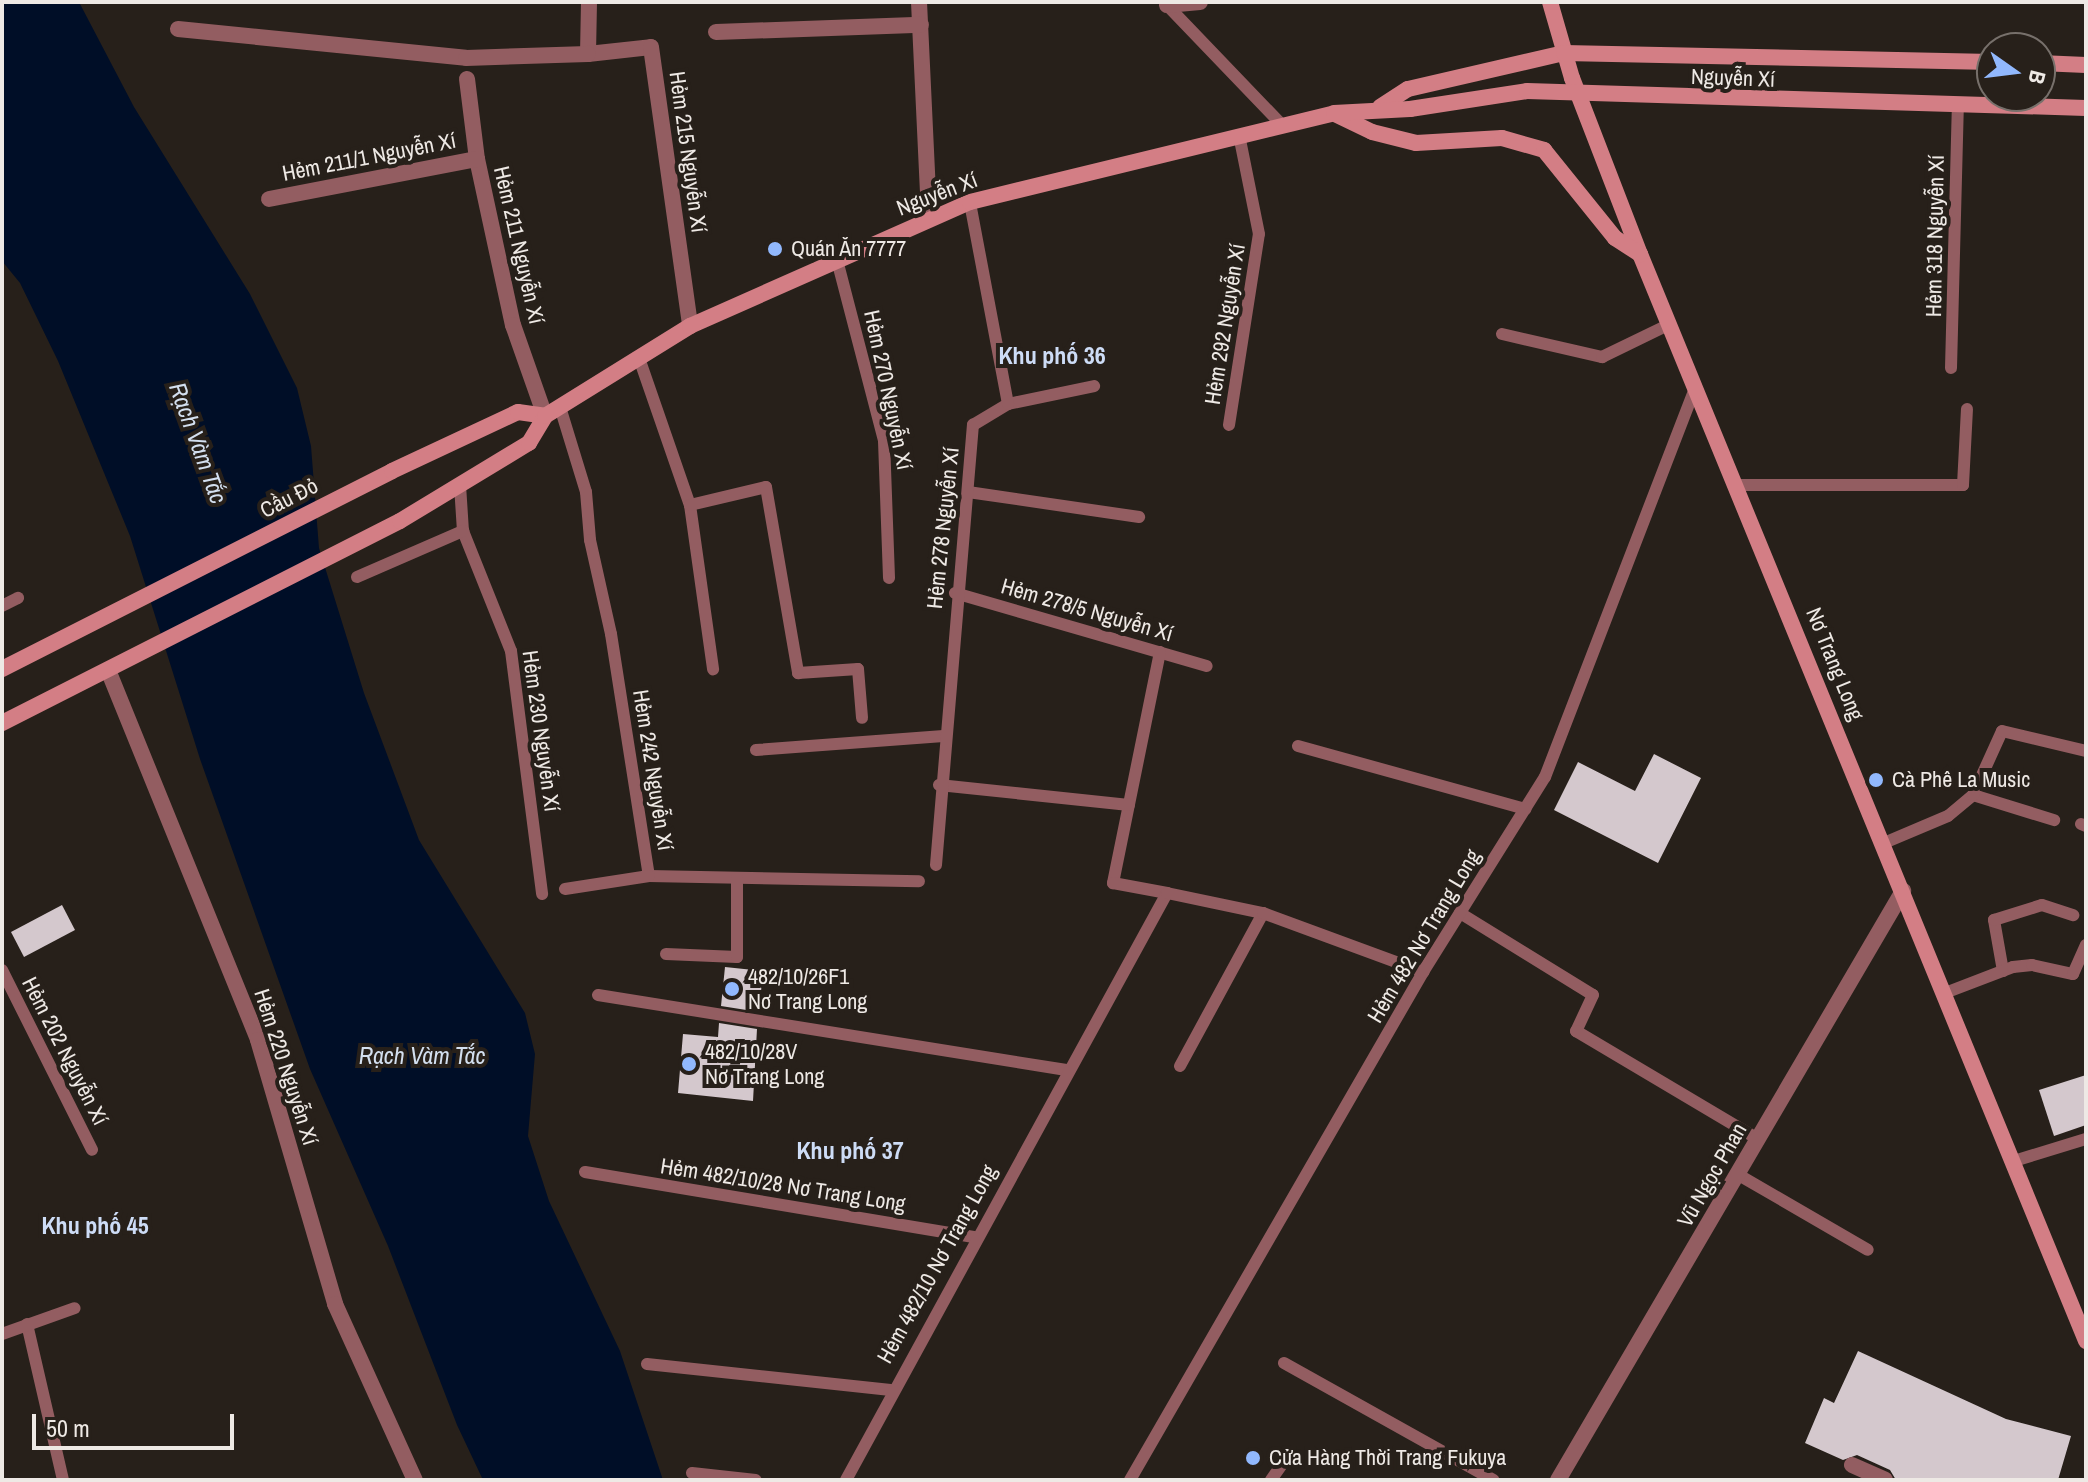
<!DOCTYPE html>
<meta charset="utf-8">
<style>
body{margin:0}
#map{position:relative;width:2088px;height:1482px;overflow:hidden;background:#27201a;font-family:"Archivo Narrow",sans-serif}
div>[style]{position:absolute}
.water>*{inset:0;background:#000e27}
.building>*{inset:0;background:#d4c8cd}
.lane>*{height:12px;margin:-6px;padding:0 6px;transform-origin:6px;border-radius:6px;background:#935d61}
.street>*{height:16px;margin:-8px;padding:0 8px;transform-origin:8px;border-radius:8px;background:#935d61}
.secondary>*{height:16px;margin:-8px;padding:0 8px;transform-origin:8px;border-radius:8px;background:#d37e85}
.dots>*{width:22px;height:22px;translate:-50% -50%;box-sizing:border-box;border:4px solid #27201a;border-radius:50%}
span{translate:-50% -50%;white-space:nowrap;text-align:center;line-height:1.15;-webkit-text-stroke:8px #27201a;paint-order:stroke}
.street-label{font-size:22px;color:#eee9e5}
.poi-label{font-size:22px;color:#eee9e5}
.left{translate:0 -50%;text-align:left}
.neighbourhood-label{font-size:24px;color:#cddcf6;font-weight:700}
.water-label{font-size:24px;color:#d3dfef;font-style:italic}
.frame{position:absolute;inset:0;border:4px solid #eee9e5;pointer-events:none}
.north{position:absolute;left:1976px;top:32px;width:80px;height:80px;box-sizing:border-box;background:#27201a;border:2px solid #77706b;border-radius:50%;rotate:104deg;font-size:22px;font-weight:700;line-height:32px;text-align:center;color:#eee9e5}
.north::after{content:'';display:block;margin:auto;width:28px;height:36px;background:#91b8fd;clip-path:polygon(50% 0,100% 100%,50% 72%,0 100%)}
.scale{position:absolute;left:32px;top:1414px;width:202px;height:36px;box-sizing:border-box;border:4px solid #eee9e5;border-top:0;padding-left:10px;font-size:24px;line-height:28px;white-space:nowrap;color:#eee9e5;-webkit-text-stroke:6px #27201a;paint-order:stroke}
</style>
<div id="map">
<div class="water">
<i style="clip-path:polygon(2px 2px,79px 2px,134px 107px,250px 294px,297px 388px,311px 446px,319px 548px,364px 693px,419px 840px,525px 1013px,535px 1054px,528px 1136px,549px 1201px,620px 1351px,663px 1480px,483px 1480px,457px 1425px,388px 1246px,310px 1069px,200px 759px,130px 536px,58px 361px,20px 283px,2px 261px)"></i>
</div>
<div class="building">
<i style="clip-path:polygon(1654px 754px,1701px 778px,1658px 863px,1554px 810px,1578px 762px,1635px 791px)"></i>
<i style="clip-path:polygon(62px 905px,75px 930px,24px 957px,11px 932px)"></i>
<i style="clip-path:polygon(725px 967px,763px 971px,759px 1012px,721px 1006px)"></i>
<i style="clip-path:polygon(719px 1023px,757px 1029px,753px 1101px,678px 1093px,683px 1034px,718px 1037px)"></i>
<i style="clip-path:polygon(2086px 1075px,2086px 1125px,2054px 1136px,2039px 1090px)"></i>
<i style="clip-path:polygon(1858px 1351px,2006px 1419px,2071px 1436px,2058px 1480px,1896px 1480px,1890px 1470px,1857px 1455px,1843px 1460px,1805px 1443px,1824px 1398px,1834px 1403px)"></i>
</div>
<div class="lane">
<i style="left:1165px;top:3px;width:169px;rotate:46.2deg"></i>
<i style="left:837px;top:260px;width:187px;rotate:75.4deg"></i>
<i style="left:884px;top:441px;width:137px;rotate:87.9deg"></i>
<i style="left:1502px;top:334px;width:103px;rotate:13deg"></i>
<i style="left:1602px;top:357px;width:73px;rotate:-25.9deg"></i>
<i style="left:639px;top:358px;width:156px;rotate:70.9deg"></i>
<i style="left:690px;top:505px;width:166px;rotate:82deg"></i>
<i style="left:1951px;top:368px;width:262px;rotate:-88.5deg"></i>
<i style="left:1008px;top:404px;width:88px;rotate:-11.8deg"></i>
<i style="left:560px;top:407px;width:89px;rotate:73deg"></i>
<i style="left:586px;top:492px;width:48px;rotate:85.2deg"></i>
<i style="left:590px;top:540px;width:96px;rotate:77.4deg"></i>
<i style="left:611px;top:634px;width:245px;rotate:81.1deg"></i>
<i style="left:649px;top:876px;width:270px;rotate:1.1deg"></i>
<i style="left:1229px;top:425px;width:193px;rotate:-81.1deg"></i>
<i style="left:1259px;top:234px;width:101px;rotate:-101.4deg"></i>
<i style="left:460px;top:485px;width:46px;rotate:86.3deg"></i>
<i style="left:463px;top:531px;width:129px;rotate:68.2deg"></i>
<i style="left:511px;top:651px;width:245px;rotate:82.7deg"></i>
<i style="left:1739px;top:485px;width:224px"></i>
<i style="left:1963px;top:485px;width:76px;rotate:-87deg"></i>
<i style="left:968px;top:492px;width:173px;rotate:8.3deg"></i>
<i style="left:690px;top:505px;width:78px;rotate:-13.3deg"></i>
<i style="left:766px;top:487px;width:189px;rotate:80.2deg"></i>
<i style="left:798px;top:673px;width:60px;rotate:-3.8deg"></i>
<i style="left:858px;top:669px;width:49px;rotate:85.3deg"></i>
<i style="left:357px;top:577px;width:116px;rotate:-23.5deg"></i>
<i style="left:955px;top:593px;width:262px;rotate:16.2deg"></i>
<i style="left:2px;top:606px;width:18px;rotate:-27deg"></i>
<i style="left:1160px;top:652px;width:236px;rotate:101.5deg"></i>
<i style="left:1113px;top:883px;width:55px;rotate:10.5deg"></i>
<i style="left:1298px;top:746px;width:236px;rotate:15.5deg"></i>
<i style="left:756px;top:750px;width:188px;rotate:-4.3deg"></i>
<i style="left:939px;top:785px;width:191px;rotate:6deg"></i>
<i style="left:1973px;top:795px;width:85px;rotate:17.2deg"></i>
<i style="left:2081px;top:824px;width:5px;rotate:22deg"></i>
<i style="left:1884px;top:843px;width:69px;rotate:-22.9deg"></i>
<i style="left:1948px;top:816px;width:33px;rotate:-40deg"></i>
<i style="left:1973px;top:795px;width:70px;rotate:-65.6deg"></i>
<i style="left:2002px;top:731px;width:86px;rotate:13.4deg"></i>
<i style="left:936px;top:865px;width:442px;rotate:-85.2deg"></i>
<i style="left:973px;top:425px;width:41px;rotate:-31deg"></i>
<i style="left:1008px;top:404px;width:206px;rotate:-100.7deg"></i>
<i style="left:565px;top:889px;width:85px;rotate:-8.8deg"></i>
<i style="left:1460px;top:913px;width:156px;rotate:31.7deg"></i>
<i style="left:1593px;top:995px;width:40px;rotate:115deg"></i>
<i style="left:1576px;top:1031px;width:212px;rotate:30.7deg"></i>
<i style="left:666px;top:954px;width:71px;rotate:2.4deg"></i>
<i style="left:737px;top:957px;width:79px;rotate:-90deg"></i>
<i style="left:2px;top:970px;width:201px;rotate:63.4deg"></i>
<i style="left:2003px;top:971px;width:52px;rotate:-100deg"></i>
<i style="left:1994px;top:920px;width:50px;rotate:-17.4deg"></i>
<i style="left:2042px;top:905px;width:33px;rotate:18deg"></i>
<i style="left:1945px;top:993px;width:73px;rotate:-20.9deg"></i>
<i style="left:2013px;top:967px;width:19px;rotate:-6deg"></i>
<i style="left:2032px;top:965px;width:42px;rotate:12.4deg"></i>
<i style="left:2073px;top:974px;width:32px;rotate:-66deg"></i>
<i style="left:598px;top:995px;width:476px;rotate:9.1deg"></i>
<i style="left:1180px;top:1066px;width:174px;rotate:-61.5deg"></i>
<i style="left:2014px;top:1161px;width:75px;rotate:-17deg"></i>
<i style="left:585px;top:1172px;width:394px;rotate:9.5deg"></i>
<i style="left:1737px;top:1174px;width:151px;rotate:30.1deg"></i>
<i style="left:27px;top:1324px;width:160px;rotate:77deg"></i>
<i style="left:2px;top:1334px;width:77px;rotate:-19.6deg"></i>
<i style="left:1284px;top:1363px;width:240px;rotate:29.2deg"></i>
<i style="left:647px;top:1364px;width:245px;rotate:6.1deg"></i>
<i style="left:692px;top:1473px;width:64px;rotate:6.2deg"></i>
<i style="left:846px;top:1480px;width:669px;rotate:-61.33deg"></i>
<i style="left:1167px;top:893px;width:98px;rotate:11.8deg"></i>
<i style="left:1263px;top:913px;width:171px;rotate:20.2deg"></i>
<i style="left:1130px;top:1480px;width:586px;rotate:-60.02deg"></i>
<i style="left:1423px;top:972px;width:230px;rotate:-58deg"></i>
<i style="left:1545px;top:777px;width:419px;rotate:-68.9deg"></i>
<i style="left:1271px;top:1480px;width:19px;rotate:-55deg"></i>
</div>
<div class="street">
<i style="left:589px;top:2px;width:52px;rotate:91.1deg"></i>
<i style="left:588px;top:54px;width:63px;rotate:-6.3deg"></i>
<i style="left:651px;top:47px;width:282px;rotate:82deg"></i>
<i style="left:919px;top:2px;width:216px;rotate:87.3deg"></i>
<i style="left:1167px;top:5px;width:33px;rotate:-5deg"></i>
<i style="left:178px;top:29px;width:289px;rotate:5.7deg"></i>
<i style="left:466px;top:58px;width:122px;rotate:-1.9deg"></i>
<i style="left:716px;top:32px;width:205px;rotate:-2deg"></i>
<i style="left:467px;top:79px;width:81px;rotate:82.9deg"></i>
<i style="left:477px;top:159px;width:170px;rotate:77.8deg"></i>
<i style="left:513px;top:325px;width:96px;rotate:70.6deg"></i>
<i style="left:269px;top:199px;width:212px;rotate:-10.9deg"></i>
<i style="left:108px;top:670px;width:399px;rotate:67.9deg"></i>
<i style="left:258px;top:1040px;width:275px;rotate:73.7deg"></i>
<i style="left:335px;top:1304px;width:193px;rotate:65.6deg"></i>
<i style="left:1852px;top:1465px;width:36px;rotate:24deg"></i>
<i style="left:1558px;top:1480px;width:683px;rotate:-59.64deg"></i>
</div>
<div class="secondary">
<i style="left:1550px;top:2px;width:79px;rotate:73.9deg"></i>
<i style="left:1572px;top:78px;width:189px;rotate:68.9deg"></i>
<i style="left:1640px;top:254px;width:1175px;rotate:67.69deg"></i>
<i style="left:2040px;top:63px;width:46px;rotate:2.5deg"></i>
<i style="left:1380px;top:107px;width:33px;rotate:-33deg"></i>
<i style="left:1408px;top:89px;width:160px;rotate:-13deg"></i>
<i style="left:1564px;top:53px;width:428px;rotate:1.2deg"></i>
<i style="left:1335px;top:114px;width:41px;rotate:25.9deg"></i>
<i style="left:1372px;top:132px;width:45px;rotate:14deg"></i>
<i style="left:1416px;top:143px;width:86px;rotate:-3.3deg"></i>
<i style="left:1502px;top:138px;width:44px;rotate:15.9deg"></i>
<i style="left:1544px;top:150px;width:113px;rotate:51.1deg"></i>
<i style="left:1615px;top:238px;width:30px;rotate:33deg"></i>
<i style="left:2px;top:669px;width:437px;rotate:-26.9deg"></i>
<i style="left:392px;top:471px;width:139px;rotate:-25.1deg"></i>
<i style="left:518px;top:412px;width:27px;rotate:8deg"></i>
<i style="left:2px;top:723px;width:446px;rotate:-26.9deg"></i>
<i style="left:400px;top:521px;width:151px;rotate:-31.2deg"></i>
<i style="left:529px;top:443px;width:31px;rotate:-59deg"></i>
<i style="left:545px;top:416px;width:171px;rotate:-31.8deg"></i>
<i style="left:690px;top:326px;width:306px;rotate:-23.9deg"></i>
<i style="left:970px;top:202px;width:375px;rotate:-13.7deg"></i>
<i style="left:1334px;top:113px;width:76px;rotate:-3deg"></i>
<i style="left:1410px;top:109px;width:118px;rotate:-8.7deg"></i>
<i style="left:1527px;top:91px;width:559px;rotate:1.74deg"></i>
</div>
<div class="dots">
<i style="left:775px;top:249px;background:#91b8fd"></i>
<i style="left:1876px;top:780px;background:#91b8fd"></i>
<i style="left:732px;top:989px;background:#91b8fd"></i>
<i style="left:689px;top:1064px;background:#91b8fd"></i>
<i style="left:1253px;top:1458px;background:#91b8fd"></i>
</div>
<div class="street-label">
<span style="left:1733px;top:78px;rotate:2deg">Nguyễn Xí</span>
<span style="left:688px;top:152px;rotate:82deg">Hẻm 215 Nguyễn Xí</span>
<span style="left:369px;top:157px;rotate:-11deg">Hẻm 211/1 Nguyễn Xí</span>
<span style="left:937px;top:194px;rotate:-21deg">Nguyễn Xí</span>
<span style="left:1935px;top:236px;rotate:-89deg">Hẻm 318 Nguyễn Xí</span>
<span style="left:519px;top:245px;rotate:77deg">Hẻm 211 Nguyễn Xí</span>
<span style="left:1225px;top:324px;rotate:-81deg">Hẻm 292 Nguyễn Xí</span>
<span style="left:888px;top:390px;rotate:78deg">Hẻm 270 Nguyễn Xí</span>
<span style="left:289px;top:498px;rotate:-27deg">Cầu Đỏ</span>
<span style="left:943px;top:528px;rotate:-84deg">Hẻm 278 Nguyễn Xí</span>
<span style="left:1087px;top:610px;rotate:16deg">Hẻm 278/5 Nguyễn Xí</span>
<span style="left:1835px;top:664px;rotate:68deg">Nơ Trang Long</span>
<span style="left:541px;top:731px;rotate:82deg">Hẻm 230 Nguyễn Xí</span>
<span style="left:653px;top:770px;rotate:81deg">Hẻm 242 Nguyễn Xí</span>
<span style="left:1424px;top:936px;rotate:-59deg">Hẻm 482 Nơ Trang Long</span>
<span style="left:65px;top:1051px;rotate:63deg">Hẻm 202 Nguyễn Xí</span>
<span style="left:286px;top:1067px;rotate:72deg">Hẻm 220 Nguyễn Xí</span>
<span style="left:1712px;top:1175px;rotate:-60deg">Vũ Ngọc Phan</span>
<span style="left:783px;top:1185px;rotate:9deg">Hẻm 482/10/28 Nơ Trang Long</span>
<span style="left:937px;top:1264px;rotate:-61deg">Hẻm 482/10 Nơ Trang Long</span>
</div>
<div class="poi-label">
<span class="left" style="left:791px;top:249px">Quán Ăn 7777</span>
<span class="left" style="left:1892px;top:780px">Cà Phê La Music</span>
<span class="left" style="left:748px;top:989px">482/10/26F1<br>Nơ Trang Long</span>
<span class="left" style="left:705px;top:1064px">482/10/28V<br>Nơ Trang Long</span>
<span class="left" style="left:1269px;top:1458px">Cửa Hàng Thời Trang Fukuya</span>
</div>
<div class="neighbourhood-label">
<span style="left:1052px;top:356px">Khu phố 36</span>
<span style="left:850px;top:1151px">Khu phố 37</span>
<span style="left:95px;top:1226px">Khu phố 45</span>
</div>
<div class="water-label">
<span style="left:198px;top:443px;rotate:70deg">Rạch Vàm Tắc</span>
<span style="left:422px;top:1056px">Rạch Vàm Tắc</span>
</div>
<div class="frame"></div>
<div class="north">B</div>
<div class="scale">50 m</div>
</div>
